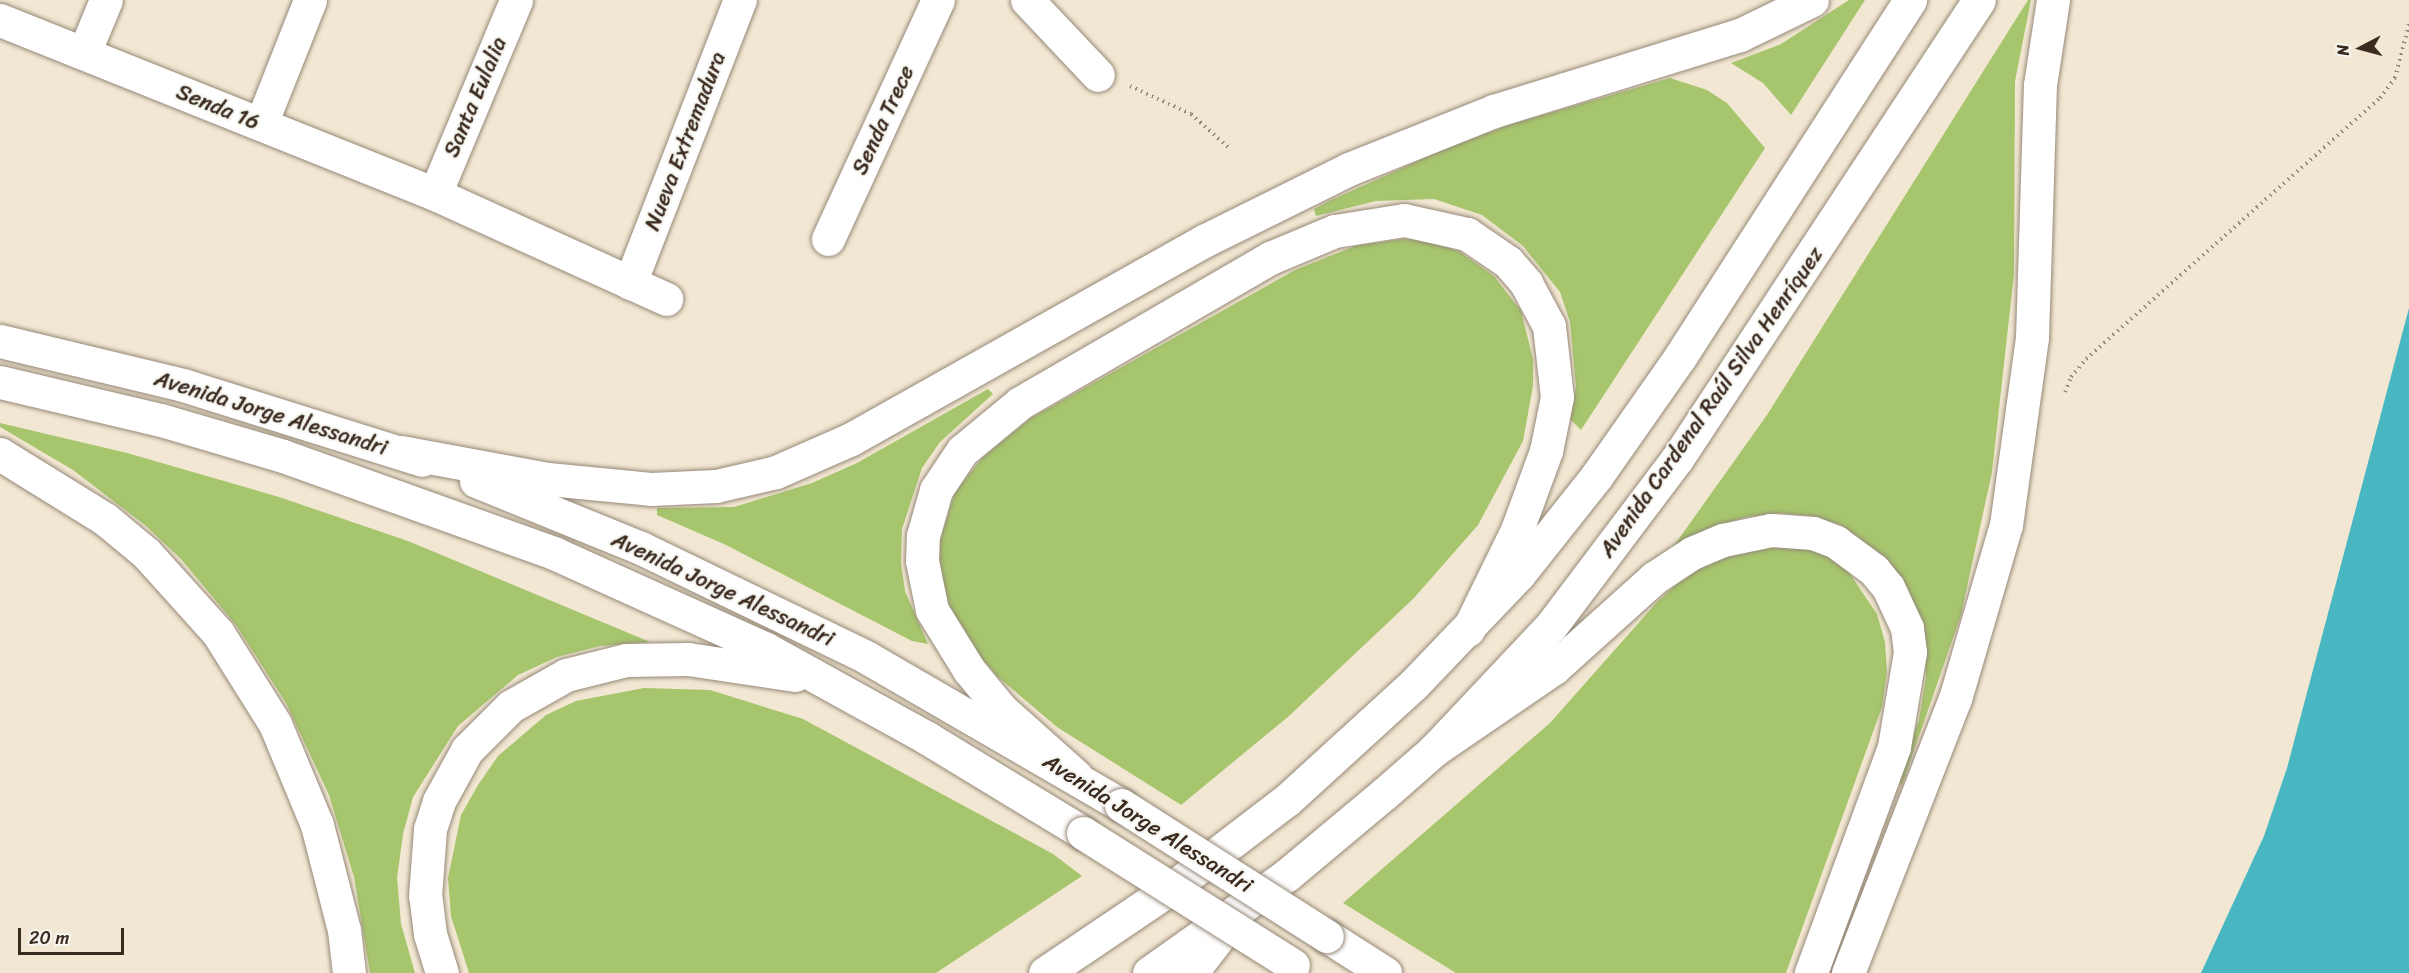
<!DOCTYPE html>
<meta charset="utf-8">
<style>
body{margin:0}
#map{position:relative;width:2409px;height:973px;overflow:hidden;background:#f2e7d2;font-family:Sriracha,sans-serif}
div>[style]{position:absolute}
.green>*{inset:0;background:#a6c56d}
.water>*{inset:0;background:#48b7c2}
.path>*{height:4px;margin-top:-2px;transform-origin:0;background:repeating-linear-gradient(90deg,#968878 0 1.5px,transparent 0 6px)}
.roads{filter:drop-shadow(0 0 2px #968878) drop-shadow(0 0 2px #968878)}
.minor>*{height:33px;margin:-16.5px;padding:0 16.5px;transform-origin:16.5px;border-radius:16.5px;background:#fff}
.major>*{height:33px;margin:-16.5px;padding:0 16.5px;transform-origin:16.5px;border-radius:16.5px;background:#fff}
.highway>*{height:33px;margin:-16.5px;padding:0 16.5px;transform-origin:16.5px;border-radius:16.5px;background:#fff}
.bridges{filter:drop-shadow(0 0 2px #968878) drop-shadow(0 0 2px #968878)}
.highway-bridge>*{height:33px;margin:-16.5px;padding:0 16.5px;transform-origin:16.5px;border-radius:16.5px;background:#fff}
span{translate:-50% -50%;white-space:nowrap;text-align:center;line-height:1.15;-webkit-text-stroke:4.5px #f6f6f2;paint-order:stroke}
.street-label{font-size:22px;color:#3b2a1e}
.north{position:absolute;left:2331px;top:18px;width:60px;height:60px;-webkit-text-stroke:4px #f6f6f2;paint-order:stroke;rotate:264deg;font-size:16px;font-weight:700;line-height:24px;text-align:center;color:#3b2a1e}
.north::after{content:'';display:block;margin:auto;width:21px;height:27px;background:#3b2a1e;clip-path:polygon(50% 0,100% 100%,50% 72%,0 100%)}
.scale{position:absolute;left:18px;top:928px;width:106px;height:27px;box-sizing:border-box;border:3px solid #3b2a1e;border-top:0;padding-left:8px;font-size:18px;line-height:21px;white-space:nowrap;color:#3b2a1e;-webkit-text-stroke:4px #f6f6f2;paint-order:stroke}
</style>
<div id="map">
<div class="green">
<i style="clip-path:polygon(1849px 0,1865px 0,1791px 115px,1763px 83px,1731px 63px,1781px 44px)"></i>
<i style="clip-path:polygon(2028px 0,2031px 0,2015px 81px,2014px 274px,1992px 472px,1961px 615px,1902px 785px,1897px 781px,1919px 720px,1926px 677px,1923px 640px,1895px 577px,1875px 550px,1841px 525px,1812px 516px,1780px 513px,1746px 517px,1707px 529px,1673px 547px,1767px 415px)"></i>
<i style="clip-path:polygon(1670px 78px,1707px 90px,1727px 103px,1765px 148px,1581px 430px,1570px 419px,1576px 387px,1570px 322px,1560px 292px,1523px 246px,1482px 215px,1434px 199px,1376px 201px,1316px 216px,1314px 209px,1329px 201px,1447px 148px,1509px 125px)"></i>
<i style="clip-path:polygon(1402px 239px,1426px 240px,1460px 252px,1494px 276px,1521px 311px,1533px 359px,1533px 386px,1523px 441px,1478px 525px,1414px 598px,1289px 716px,1181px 805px,1057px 727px,997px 676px,971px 646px,950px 609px,939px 567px,940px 540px,955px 492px,982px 458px,1031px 418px,1295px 270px,1355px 246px)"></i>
<i style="clip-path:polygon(988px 389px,993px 394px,940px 442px,922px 468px,902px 529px,901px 563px,905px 591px,928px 644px,912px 641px,724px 544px,657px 515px,657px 508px,734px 507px,812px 483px,857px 463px)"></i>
<i style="clip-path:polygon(0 423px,127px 453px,279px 497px,408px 541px,650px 642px,600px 646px,557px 657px,518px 675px,458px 726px,413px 797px,403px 834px,397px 878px,401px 924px,415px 973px,370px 973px,354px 877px,329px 795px,286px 703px,236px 625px,181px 559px,146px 526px,73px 470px,0 427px)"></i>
<i style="clip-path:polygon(1777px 544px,1822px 552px,1848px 571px,1877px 614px,1885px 642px,1887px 672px,1882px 707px,1786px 973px,1456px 973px,1343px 903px,1550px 723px,1658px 601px,1689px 573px,1717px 558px)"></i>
<i style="clip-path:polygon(644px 688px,710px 690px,803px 719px,1053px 854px,1082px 876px,936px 973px,469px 973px,451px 916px,448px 878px,461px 815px,478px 785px,498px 756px,546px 715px,576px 701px)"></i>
</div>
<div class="water">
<i style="clip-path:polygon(2409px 308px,2409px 973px,2201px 973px,2264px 836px,2287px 768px)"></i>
</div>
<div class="path">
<i style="left:1130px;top:86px;width:67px;rotate:24.7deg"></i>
<i style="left:1191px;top:114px;width:50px;rotate:41.7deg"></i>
<i style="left:2065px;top:392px;width:16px;rotate:-68deg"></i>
<i style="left:2071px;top:377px;width:23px;rotate:-50deg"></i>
<i style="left:2086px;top:359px;width:393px;rotate:-41.6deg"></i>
<i style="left:2380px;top:98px;width:25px;rotate:-53deg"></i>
<i style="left:2395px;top:78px;width:56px;rotate:-75.5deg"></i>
</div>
<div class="roads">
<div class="minor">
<i style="left:1027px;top:0;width:103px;rotate:46.6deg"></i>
<i style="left:0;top:20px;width:469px;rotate:21.8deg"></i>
<i style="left:435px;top:194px;width:254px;rotate:24.4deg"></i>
<i style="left:84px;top:53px;width:57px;rotate:-67.5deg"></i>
<i style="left:261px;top:124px;width:133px;rotate:-68.4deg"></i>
<i style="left:435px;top:194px;width:210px;rotate:-67.3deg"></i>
<i style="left:828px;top:239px;width:263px;rotate:-65.3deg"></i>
<i style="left:630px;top:283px;width:304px;rotate:-68.8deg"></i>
</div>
<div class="major">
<i style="left:1045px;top:973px;width:159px;rotate:-34deg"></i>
<i style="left:1177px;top:884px;width:138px;rotate:-37.4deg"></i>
<i style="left:1287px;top:800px;width:172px;rotate:-42.4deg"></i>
<i style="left:1414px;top:684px;width:152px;rotate:-46.3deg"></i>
<i style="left:1519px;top:574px;width:124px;rotate:-51.6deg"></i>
<i style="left:1596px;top:477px;width:146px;rotate:-55deg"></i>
<i style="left:1680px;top:357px;width:425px;rotate:-57.2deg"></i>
<i style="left:1149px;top:973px;width:169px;rotate:-35.4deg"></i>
<i style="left:1287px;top:875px;width:126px;rotate:-39.9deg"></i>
<i style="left:1384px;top:794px;width:67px;rotate:-41.3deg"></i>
<i style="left:1434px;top:750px;width:170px;rotate:-46.7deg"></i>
<i style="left:1551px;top:626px;width:209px;rotate:-53deg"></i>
<i style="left:1677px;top:459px;width:549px;rotate:-56.66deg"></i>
</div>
<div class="highway">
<i style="left:0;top:341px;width:188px;rotate:13.5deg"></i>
<i style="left:183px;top:385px;width:250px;rotate:17.4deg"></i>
<i style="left:0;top:382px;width:165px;rotate:13.3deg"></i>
<i style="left:161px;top:420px;width:127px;rotate:16.4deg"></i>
<i style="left:283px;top:456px;width:290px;rotate:19.7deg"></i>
<i style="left:556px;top:554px;width:230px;rotate:24.3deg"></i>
<i style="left:766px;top:649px;width:184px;rotate:28.9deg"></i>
<i style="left:927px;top:738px;width:183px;rotate:31.3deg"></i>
<i style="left:401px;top:452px;width:149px;rotate:10.4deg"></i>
<i style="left:548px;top:479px;width:103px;rotate:5.5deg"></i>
<i style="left:651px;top:489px;width:65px;rotate:-2.6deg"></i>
<i style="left:716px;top:486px;width:62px;rotate:-13.1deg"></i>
<i style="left:776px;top:472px;width:82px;rotate:-23.7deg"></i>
<i style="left:851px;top:439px;width:405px;rotate:-29.3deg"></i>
<i style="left:1204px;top:241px;width:162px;rotate:-26.4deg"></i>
<i style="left:1349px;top:169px;width:156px;rotate:-21.8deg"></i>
<i style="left:1494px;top:111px;width:257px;rotate:-17.2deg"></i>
<i style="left:1740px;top:35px;width:80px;rotate:-25.9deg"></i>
<i style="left:0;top:454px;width:123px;rotate:31.8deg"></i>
<i style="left:105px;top:519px;width:53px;rotate:39.7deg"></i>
<i style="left:146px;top:553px;width:108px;rotate:48deg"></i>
<i style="left:218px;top:633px;width:107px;rotate:57.9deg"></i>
<i style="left:275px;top:724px;width:109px;rotate:67.4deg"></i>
<i style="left:317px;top:825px;width:108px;rotate:75.6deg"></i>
<i style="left:344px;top:930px;width:43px;rotate:83.4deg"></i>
<i style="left:476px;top:481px;width:178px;rotate:22.1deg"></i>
<i style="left:641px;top:548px;width:250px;rotate:25.8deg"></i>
<i style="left:866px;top:657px;width:295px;rotate:30.1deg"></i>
<i style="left:1434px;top:750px;width:145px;rotate:-34.3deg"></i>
<i style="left:1554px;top:668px;width:135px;rotate:-42deg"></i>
<i style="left:1654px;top:578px;width:45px;rotate:-33.3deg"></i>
<i style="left:1692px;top:553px;width:34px;rotate:-23deg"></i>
<i style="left:1723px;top:540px;width:49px;rotate:-11.8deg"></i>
<i style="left:1771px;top:530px;width:42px;rotate:4.1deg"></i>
<i style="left:1813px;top:533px;width:25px;rotate:21deg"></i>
<i style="left:1836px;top:542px;width:47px;rotate:36.4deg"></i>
<i style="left:1874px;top:570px;width:22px;rotate:51deg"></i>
<i style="left:1888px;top:587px;width:45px;rotate:65.1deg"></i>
<i style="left:1907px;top:628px;width:24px;rotate:83deg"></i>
<i style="left:1910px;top:652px;width:96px;rotate:99.6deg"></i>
<i style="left:1894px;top:747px;width:241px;rotate:110.2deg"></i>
<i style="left:1076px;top:776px;width:101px;rotate:-138.2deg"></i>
<i style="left:1001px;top:709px;width:50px;rotate:-129.4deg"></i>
<i style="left:969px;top:670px;width:70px;rotate:-121.7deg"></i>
<i style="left:932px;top:610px;width:50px;rotate:-101.5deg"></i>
<i style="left:922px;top:561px;width:25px;rotate:-88deg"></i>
<i style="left:923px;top:536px;width:48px;rotate:-74.2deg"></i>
<i style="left:936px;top:490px;width:47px;rotate:-56.3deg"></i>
<i style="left:962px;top:451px;width:75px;rotate:-39.6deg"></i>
<i style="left:1020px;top:403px;width:289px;rotate:-30.1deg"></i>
<i style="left:1270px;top:258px;width:70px;rotate:-22.6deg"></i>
<i style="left:1335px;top:231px;width:70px;rotate:-9.1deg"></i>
<i style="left:1404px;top:220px;width:65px;rotate:12.5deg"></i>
<i style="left:1467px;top:234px;width:50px;rotate:34.3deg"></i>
<i style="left:1508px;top:262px;width:28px;rotate:49deg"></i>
<i style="left:1526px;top:283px;width:49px;rotate:61.9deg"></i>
<i style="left:1549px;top:326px;width:71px;rotate:83.6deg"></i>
<i style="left:1557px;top:397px;width:55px;rotate:101.5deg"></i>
<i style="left:1546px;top:451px;width:84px;rotate:110.2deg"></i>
<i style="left:1517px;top:530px;width:111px;rotate:116.1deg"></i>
<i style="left:1327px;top:936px;width:69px;rotate:32.5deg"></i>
<i style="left:442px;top:973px;width:41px;rotate:-107.1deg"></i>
<i style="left:430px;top:934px;width:38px;rotate:-97deg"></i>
<i style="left:425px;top:896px;width:67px;rotate:-85.7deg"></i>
<i style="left:430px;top:829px;width:29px;rotate:-72deg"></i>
<i style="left:439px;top:801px;width:58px;rotate:-61.2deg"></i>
<i style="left:467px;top:750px;width:62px;rotate:-45deg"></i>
<i style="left:511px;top:706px;width:63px;rotate:-29.4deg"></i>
<i style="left:566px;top:675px;width:62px;rotate:-14deg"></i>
<i style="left:626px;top:660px;width:62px;rotate:-0.9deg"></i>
<i style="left:688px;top:659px;width:108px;rotate:8.5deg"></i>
<i style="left:1191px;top:973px;width:78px;rotate:-52.3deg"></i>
<i style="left:1848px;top:973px;width:294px;rotate:-68.7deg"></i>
<i style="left:1955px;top:699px;width:181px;rotate:-73.7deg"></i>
<i style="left:2006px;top:525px;width:189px;rotate:-82.1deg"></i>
<i style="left:2032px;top:338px;width:253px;rotate:-88.2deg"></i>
<i style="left:2040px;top:85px;width:86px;rotate:-81.3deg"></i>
</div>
</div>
<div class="bridges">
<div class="highway-bridge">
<i style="left:1121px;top:805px;width:244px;rotate:32.5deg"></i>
<i style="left:1083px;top:833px;width:248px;rotate:32.2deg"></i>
</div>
</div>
<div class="street-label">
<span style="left:475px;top:97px;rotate:-67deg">Santa Eulalia</span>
<span style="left:218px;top:107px;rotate:22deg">Senda 16</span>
<span style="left:883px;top:120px;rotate:-65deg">Senda Trece</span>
<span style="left:685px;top:141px;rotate:-69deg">Nueva Extremadura</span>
<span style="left:1711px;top:402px;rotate:-55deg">Avenida Cardenal Raúl Silva Henríquez</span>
<span style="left:271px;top:413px;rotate:17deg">Avenida Jorge Alessandri</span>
<span style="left:723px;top:589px;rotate:25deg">Avenida Jorge Alessandri</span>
<span style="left:1148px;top:823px;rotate:32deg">Avenida Jorge Alessandri</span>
</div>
<div class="north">N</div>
<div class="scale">20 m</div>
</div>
